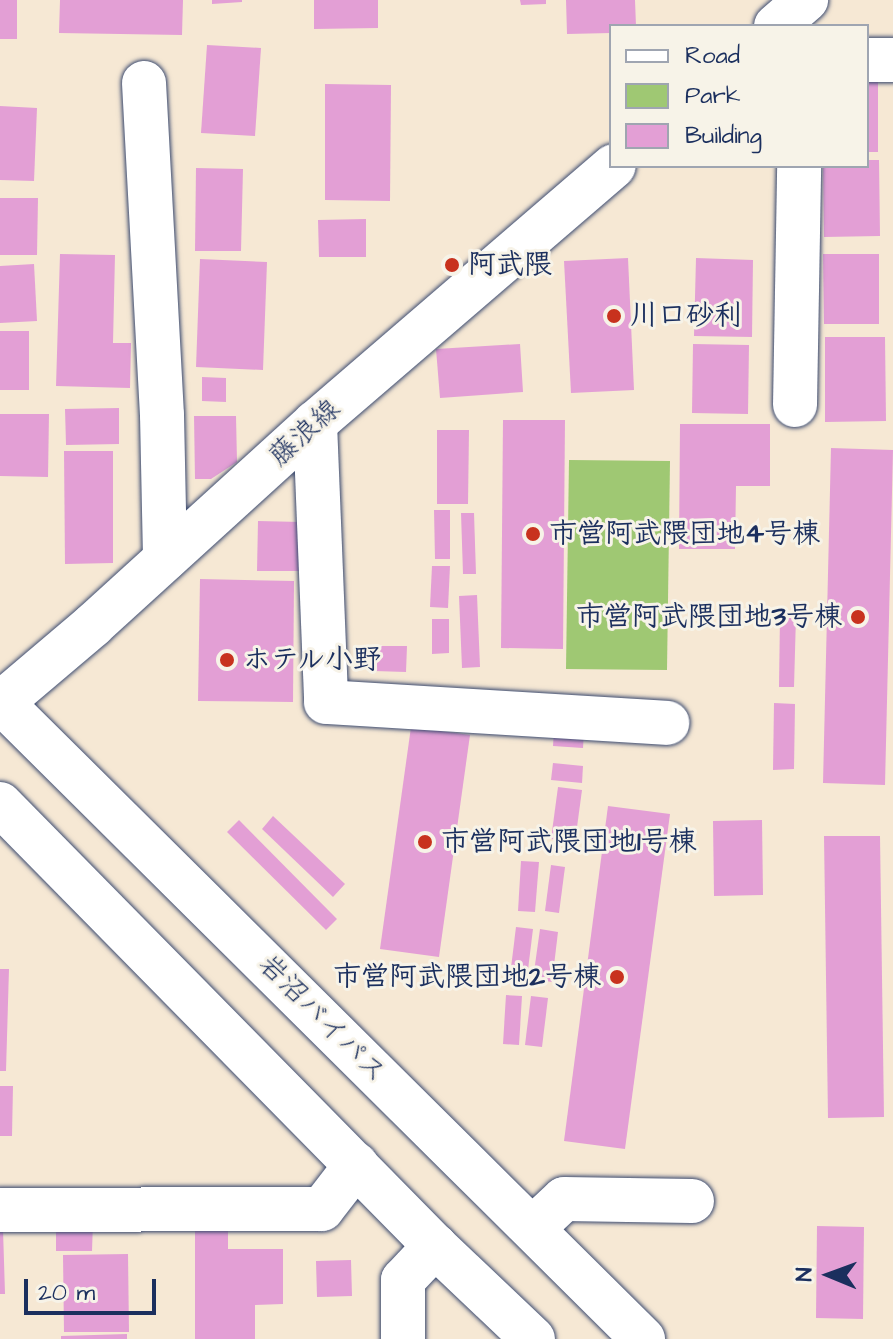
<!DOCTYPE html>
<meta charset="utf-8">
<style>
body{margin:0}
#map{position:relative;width:893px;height:1339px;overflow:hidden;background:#f6e8d4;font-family:"Architects Daughter","Klee One",sans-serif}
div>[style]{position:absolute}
.green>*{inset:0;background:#9fc873}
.building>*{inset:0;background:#e39fd5}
.roads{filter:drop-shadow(0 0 2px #3c4b70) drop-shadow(0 0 2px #3c4b70)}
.minor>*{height:44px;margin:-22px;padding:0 22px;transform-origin:22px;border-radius:22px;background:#fff}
.tertiary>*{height:44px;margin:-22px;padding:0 22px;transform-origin:22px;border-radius:22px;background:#fff}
.trunk>*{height:44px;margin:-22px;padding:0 22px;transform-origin:22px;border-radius:22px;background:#fff}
.dots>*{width:22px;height:22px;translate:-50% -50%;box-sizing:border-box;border:4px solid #f7f3e8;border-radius:50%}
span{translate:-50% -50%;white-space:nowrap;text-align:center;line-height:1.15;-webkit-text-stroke:6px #f7f3e8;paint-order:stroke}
.poi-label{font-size:28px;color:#1b2f5e;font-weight:700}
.left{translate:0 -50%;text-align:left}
.right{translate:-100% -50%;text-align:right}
.street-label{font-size:28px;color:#1b2f5e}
.legend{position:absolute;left:609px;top:24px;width:260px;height:144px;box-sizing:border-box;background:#f7f3e8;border:2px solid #9fa5b1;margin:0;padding:10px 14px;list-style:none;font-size:24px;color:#1b2f5e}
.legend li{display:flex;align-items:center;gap:16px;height:40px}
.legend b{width:40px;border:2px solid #9fa5b1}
.north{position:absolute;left:789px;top:1235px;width:80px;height:80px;-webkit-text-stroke:6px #f7f3e8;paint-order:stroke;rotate:271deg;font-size:22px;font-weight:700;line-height:32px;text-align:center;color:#1b2f5e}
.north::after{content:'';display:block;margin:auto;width:28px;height:36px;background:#1b2f5e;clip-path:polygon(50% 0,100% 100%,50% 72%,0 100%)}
.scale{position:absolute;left:24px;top:1279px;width:132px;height:36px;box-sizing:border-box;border:4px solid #1b2f5e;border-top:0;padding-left:10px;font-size:24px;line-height:28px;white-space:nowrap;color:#1b2f5e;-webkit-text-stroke:6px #f7f3e8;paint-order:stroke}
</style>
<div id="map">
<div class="green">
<i style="clip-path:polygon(569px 460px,670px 461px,667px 670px,566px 669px)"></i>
</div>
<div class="building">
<i style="clip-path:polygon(0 0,17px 0,17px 39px,0 39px)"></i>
<i style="clip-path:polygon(60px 0,183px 0,182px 35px,59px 33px)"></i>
<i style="clip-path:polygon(212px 0,242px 0,242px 2px,212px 4px)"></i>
<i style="clip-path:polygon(314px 0,378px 0,378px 28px,314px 29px)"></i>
<i style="clip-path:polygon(520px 0,546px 0,546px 4px,521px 5px)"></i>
<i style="clip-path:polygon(566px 0,635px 0,636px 26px,611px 26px,611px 33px,567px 34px)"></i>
<i style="clip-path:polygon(207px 45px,261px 48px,255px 136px,201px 133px)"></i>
<i style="clip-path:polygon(867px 82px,878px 82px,878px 152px,867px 152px)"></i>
<i style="clip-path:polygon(325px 84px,391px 85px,390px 201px,325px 200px)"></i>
<i style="clip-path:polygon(0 106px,37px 108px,34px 181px,0 180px)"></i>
<i style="clip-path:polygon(867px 160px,879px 160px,880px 236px,824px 237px,823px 166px,867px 166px)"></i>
<i style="clip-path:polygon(196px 168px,243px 169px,241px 251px,195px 251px)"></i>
<i style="clip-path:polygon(0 198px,38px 198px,37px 255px,0 255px)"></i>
<i style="clip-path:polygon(366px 219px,366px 257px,319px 257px,318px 220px)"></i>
<i style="clip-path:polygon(60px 254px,115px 255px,113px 343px,131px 343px,130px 388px,56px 386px)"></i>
<i style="clip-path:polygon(823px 254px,879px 254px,879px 324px,824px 324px)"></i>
<i style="clip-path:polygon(628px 258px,634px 390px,571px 393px,564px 261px)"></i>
<i style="clip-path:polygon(696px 258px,753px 260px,752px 337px,694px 336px)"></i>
<i style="clip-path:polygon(200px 259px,267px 262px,263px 370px,196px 367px)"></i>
<i style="clip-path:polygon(34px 264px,37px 321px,0 323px,0 266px)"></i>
<i style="clip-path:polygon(0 331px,29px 331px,29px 390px,0 390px)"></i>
<i style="clip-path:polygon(825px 337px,885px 337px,886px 421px,825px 422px)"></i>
<i style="clip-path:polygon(520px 344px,523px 392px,440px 398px,436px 349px)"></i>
<i style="clip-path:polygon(693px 344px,749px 345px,748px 414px,692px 413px)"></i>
<i style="clip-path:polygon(202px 377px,226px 378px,226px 402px,202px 401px)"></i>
<i style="clip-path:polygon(119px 408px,119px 444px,66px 445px,65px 409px)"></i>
<i style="clip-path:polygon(0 414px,49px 414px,48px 477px,0 476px)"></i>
<i style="clip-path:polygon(194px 416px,236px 416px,237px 462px,211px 479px,195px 479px)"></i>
<i style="clip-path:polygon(503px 420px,565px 420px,563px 649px,501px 648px)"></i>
<i style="clip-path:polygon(680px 424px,770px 424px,770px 486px,736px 486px,735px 549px,679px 549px)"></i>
<i style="clip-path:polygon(437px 430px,469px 430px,468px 504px,437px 504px)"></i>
<i style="clip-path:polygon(831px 448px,893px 450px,885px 785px,823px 783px)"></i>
<i style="clip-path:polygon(64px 451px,113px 451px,113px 563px,65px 564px)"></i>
<i style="clip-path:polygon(434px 510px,450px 510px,450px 559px,435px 559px)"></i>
<i style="clip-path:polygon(461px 513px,474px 513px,476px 574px,463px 574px)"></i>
<i style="clip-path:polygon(258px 521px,301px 522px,300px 571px,257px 571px)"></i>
<i style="clip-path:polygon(432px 566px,450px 566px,448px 608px,430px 607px)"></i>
<i style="clip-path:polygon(200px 579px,294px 581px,293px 702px,198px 701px)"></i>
<i style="clip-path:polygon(477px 595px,480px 667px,462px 668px,459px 596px)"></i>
<i style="clip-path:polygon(780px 616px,796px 616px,794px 687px,779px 687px)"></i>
<i style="clip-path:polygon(432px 619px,449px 619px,449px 653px,432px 654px)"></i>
<i style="clip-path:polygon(374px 646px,407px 646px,406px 672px,374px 671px)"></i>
<i style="clip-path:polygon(774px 703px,795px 704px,794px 769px,773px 770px)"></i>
<i style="clip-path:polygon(411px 727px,470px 735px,439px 957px,380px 949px)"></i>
<i style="clip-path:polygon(554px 730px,584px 733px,583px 748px,553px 746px)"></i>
<i style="clip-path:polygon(553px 763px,583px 766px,582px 783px,551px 780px)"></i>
<i style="clip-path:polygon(558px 787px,582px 790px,575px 842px,551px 839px)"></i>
<i style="clip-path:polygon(608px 806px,670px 814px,625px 1149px,564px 1141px)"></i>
<i style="clip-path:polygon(273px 816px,345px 884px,333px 897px,262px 829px)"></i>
<i style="clip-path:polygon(239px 820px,337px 919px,326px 930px,227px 832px)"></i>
<i style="clip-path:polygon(762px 820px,763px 895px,714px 896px,713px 821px)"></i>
<i style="clip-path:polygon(824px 836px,880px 836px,884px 1117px,828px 1118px)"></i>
<i style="clip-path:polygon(521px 861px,539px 862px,535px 912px,518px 911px)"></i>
<i style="clip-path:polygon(551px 865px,565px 867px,559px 913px,545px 911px)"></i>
<i style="clip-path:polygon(516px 927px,533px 929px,527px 978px,510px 976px)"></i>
<i style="clip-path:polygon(540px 929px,558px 932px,552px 982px,533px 979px)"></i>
<i style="clip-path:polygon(0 969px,9px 969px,6px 1071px,0 1071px)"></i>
<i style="clip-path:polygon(506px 995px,522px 996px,519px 1045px,503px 1044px)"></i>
<i style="clip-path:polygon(531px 996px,548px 998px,542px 1047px,525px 1045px)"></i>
<i style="clip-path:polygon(0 1086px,13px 1086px,12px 1136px,0 1136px)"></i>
<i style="clip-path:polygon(195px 1218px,228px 1219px,228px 1249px,283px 1249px,283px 1304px,255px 1305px,255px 1339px,195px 1339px)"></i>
<i style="clip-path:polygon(56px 1222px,93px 1222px,92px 1251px,56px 1251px)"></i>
<i style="clip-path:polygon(817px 1226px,864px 1227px,863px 1319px,816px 1318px)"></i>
<i style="clip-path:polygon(0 1230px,3px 1230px,5px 1294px,0 1294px)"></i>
<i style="clip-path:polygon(128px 1254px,129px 1332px,64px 1332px,63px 1255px)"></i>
<i style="clip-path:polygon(351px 1260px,352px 1296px,317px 1297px,316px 1261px)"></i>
<i style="clip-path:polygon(127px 1334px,127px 1339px,61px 1339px,61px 1336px)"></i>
</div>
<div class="roads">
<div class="minor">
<i style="left:867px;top:60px;width:26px"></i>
<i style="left:144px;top:83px;width:332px;rotate:86.9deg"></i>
<i style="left:162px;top:415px;width:144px;rotate:88.8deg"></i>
<i style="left:795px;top:405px;width:239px;rotate:-89deg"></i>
<i style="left:315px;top:423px;width:279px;rotate:87.7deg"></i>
<i style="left:326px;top:702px;width:342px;rotate:3.5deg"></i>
<i style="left:0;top:1210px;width:322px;rotate:-0.2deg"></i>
<i style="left:322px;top:1209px;width:56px;rotate:-52.3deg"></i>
<i style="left:533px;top:1228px;width:42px;rotate:-43.1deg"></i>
<i style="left:564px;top:1199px;width:128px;rotate:0.9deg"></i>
<i style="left:403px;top:1339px;width:59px;rotate:-90deg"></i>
<i style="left:403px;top:1280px;width:47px;rotate:-46.7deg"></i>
</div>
<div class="tertiary">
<i style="left:776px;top:26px;width:40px;rotate:-41deg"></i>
<i style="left:0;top:704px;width:122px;rotate:-40.3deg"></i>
<i style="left:93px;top:625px;width:300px;rotate:-42.3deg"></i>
<i style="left:315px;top:423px;width:394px;rotate:-40.7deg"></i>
</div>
<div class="trunk">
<i style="left:0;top:701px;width:906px;rotate:44.78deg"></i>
<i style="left:0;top:804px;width:620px;rotate:45.46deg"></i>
<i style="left:435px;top:1246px;width:135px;rotate:43.5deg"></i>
</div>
</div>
<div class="dots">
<i style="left:452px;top:265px;background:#c8321e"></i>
<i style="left:614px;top:316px;background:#c8321e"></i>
<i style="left:533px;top:534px;background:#c8321e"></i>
<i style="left:858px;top:617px;background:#c8321e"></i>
<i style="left:227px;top:660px;background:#c8321e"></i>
<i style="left:425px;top:842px;background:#c8321e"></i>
<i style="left:617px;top:977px;background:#c8321e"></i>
</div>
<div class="poi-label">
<span class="left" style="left:468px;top:265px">阿武隈</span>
<span class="left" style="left:630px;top:316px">川口砂利</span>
<span class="left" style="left:549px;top:534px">市営阿武隈団地4号棟</span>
<span class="right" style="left:842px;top:617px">市営阿武隈団地3号棟</span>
<span class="left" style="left:243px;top:660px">ホテル小野</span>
<span class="left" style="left:441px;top:842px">市営阿武隈団地1号棟</span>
<span class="right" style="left:601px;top:977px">市営阿武隈団地2号棟</span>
</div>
<div class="street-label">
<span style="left:305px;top:433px;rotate:-42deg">藤浪線</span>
<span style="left:322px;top:1019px;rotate:45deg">岩沼バイパス</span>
</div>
<ul class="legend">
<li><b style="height:10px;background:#fff"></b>Road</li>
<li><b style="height:22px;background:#9fc873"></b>Park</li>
<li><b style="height:22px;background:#e39fd5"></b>Building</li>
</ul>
<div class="north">N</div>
<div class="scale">20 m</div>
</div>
